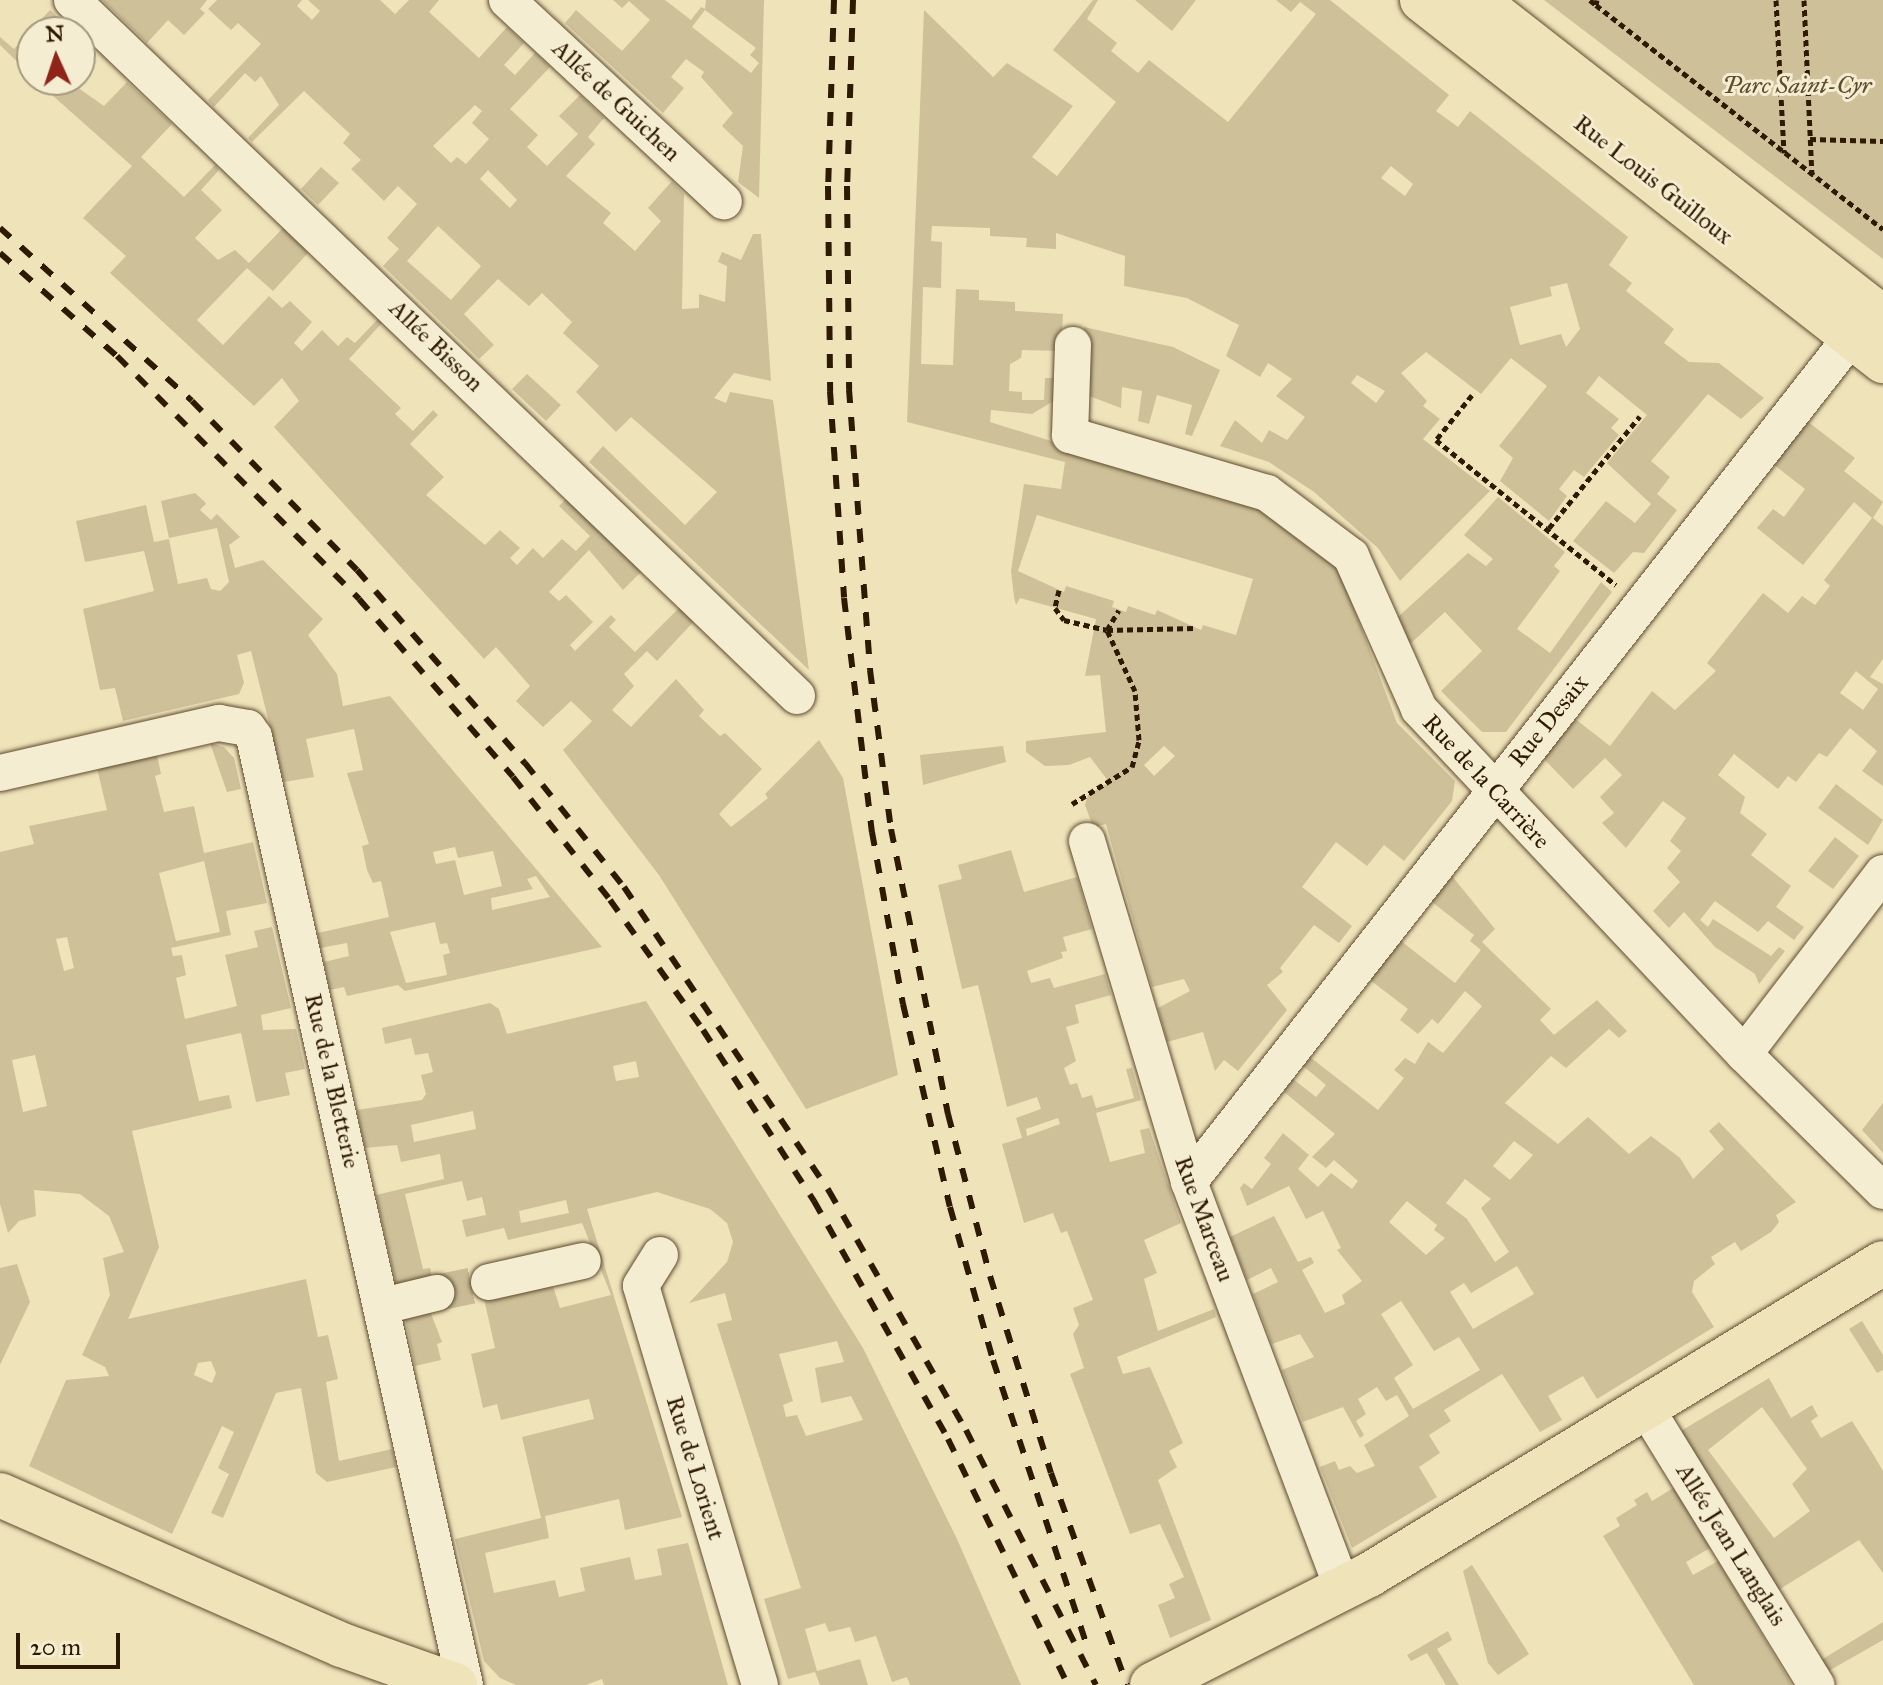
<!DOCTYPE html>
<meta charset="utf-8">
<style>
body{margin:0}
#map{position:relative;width:1883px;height:1685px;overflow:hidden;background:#efe3ba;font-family:"IM FELL Great Primer",serif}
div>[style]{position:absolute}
.green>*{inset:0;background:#cec19a}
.minor-tunnel>*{height:36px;margin-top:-18px;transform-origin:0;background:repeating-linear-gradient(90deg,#c8bb95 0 36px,transparent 0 54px)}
.path>*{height:5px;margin-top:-2.5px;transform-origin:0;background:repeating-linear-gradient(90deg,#2e1a00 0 6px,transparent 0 10px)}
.roads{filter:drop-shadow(0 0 2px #5e4c2e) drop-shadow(0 0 2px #5e4c2e)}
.minor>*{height:36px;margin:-18px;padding:0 18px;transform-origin:18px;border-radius:18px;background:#f5edd2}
.major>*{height:44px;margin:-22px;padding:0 22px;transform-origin:22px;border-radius:22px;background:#efe3ba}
.rail>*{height:6px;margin-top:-3px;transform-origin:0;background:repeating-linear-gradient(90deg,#2e1a00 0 14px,transparent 0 28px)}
span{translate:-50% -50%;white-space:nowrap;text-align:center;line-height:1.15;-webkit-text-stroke:6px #f5edd2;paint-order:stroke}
.park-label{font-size:24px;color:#5e4c2e;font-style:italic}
.street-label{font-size:24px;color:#2e1a00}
.north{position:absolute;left:16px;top:16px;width:80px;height:80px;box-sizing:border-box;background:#f5edd2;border:2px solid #a5997e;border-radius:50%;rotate:357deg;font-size:22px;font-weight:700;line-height:32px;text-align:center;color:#2e1a00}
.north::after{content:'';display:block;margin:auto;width:28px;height:36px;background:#8f2418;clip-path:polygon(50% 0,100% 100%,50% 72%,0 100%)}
.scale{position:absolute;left:16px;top:1633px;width:104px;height:36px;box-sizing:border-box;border:4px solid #2e1a00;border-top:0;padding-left:10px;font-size:24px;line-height:28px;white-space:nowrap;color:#2e1a00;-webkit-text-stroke:6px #f5edd2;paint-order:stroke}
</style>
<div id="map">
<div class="green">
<i style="clip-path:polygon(102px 0,207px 0,200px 9px,205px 13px,184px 35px,168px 20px,147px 43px)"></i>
<i style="clip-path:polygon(evenodd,217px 0,302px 0,297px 6px,312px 20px,320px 11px,308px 0,380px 0,395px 14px,409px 0,439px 0,429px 12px,479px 58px,507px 27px,524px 43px,504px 65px,515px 75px,535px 53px,550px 67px,510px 109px,538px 135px,527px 147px,547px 166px,578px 134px,559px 116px,580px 95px,604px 118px,588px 137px,595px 144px,566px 176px,611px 213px,603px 223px,635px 251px,661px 221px,648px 208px,672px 181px,684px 194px,682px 309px,699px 308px,699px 294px,725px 302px,727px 266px,718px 262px,722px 252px,741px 260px,753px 234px,761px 234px,771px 381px,734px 373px,714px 398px,726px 403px,730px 392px,773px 400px,809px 670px,589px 462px,603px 446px,685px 525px,717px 492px,631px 417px,616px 432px,576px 392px,599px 366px,563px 333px,572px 322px,542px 293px,529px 306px,498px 279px,464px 314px,494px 345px,479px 359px,383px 266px,399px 249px,387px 238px,417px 204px,398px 186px,384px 201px,351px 169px,361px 160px,343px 143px,350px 134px,304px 91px,252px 142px,248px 138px,279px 105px,261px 76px,255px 82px,245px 73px,214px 107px,208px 100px,261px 44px,238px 23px,231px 30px,208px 9px,217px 0,475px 105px,482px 111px,472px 123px,489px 139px,466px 164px,457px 157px,451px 163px,433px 146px,475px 105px,217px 0,488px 170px,517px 200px,510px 208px,480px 179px,488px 170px,217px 0,438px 226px,481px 266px,451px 300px,407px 261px,438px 226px)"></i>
<i style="clip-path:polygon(evenodd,613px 0,665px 0,691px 20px,701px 7px,705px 9px,706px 0,764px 0,759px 198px,738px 182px,743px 146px,722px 126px,733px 113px,701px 77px,704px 72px,686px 59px,671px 77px,684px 88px,663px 113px,565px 23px,576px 10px,622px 51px,650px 20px,629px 1px,622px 8px,613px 0,705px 10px,756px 48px,750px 55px,759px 63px,751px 73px,692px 27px,705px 10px)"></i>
<i style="clip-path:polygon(evenodd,1093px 0,1098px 0,1087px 19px,1117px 43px,1111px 51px,1138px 73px,1149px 60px,1228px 122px,1316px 14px,1300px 2px,1291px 12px,1276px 0,1330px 0,1449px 95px,1436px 111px,1458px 127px,1470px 111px,1628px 237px,1609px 265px,1632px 283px,1626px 291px,1674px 329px,1664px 343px,1689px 362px,1719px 363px,1764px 398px,1741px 419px,1708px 394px,1651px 461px,1670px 477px,1657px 494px,1677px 510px,1644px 553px,1633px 552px,1614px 573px,1573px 541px,1606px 501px,1635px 523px,1651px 504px,1607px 463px,1647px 415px,1599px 376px,1586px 393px,1619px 419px,1611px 428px,1619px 435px,1584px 477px,1574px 470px,1559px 489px,1567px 496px,1549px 521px,1500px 481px,1513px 458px,1499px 446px,1547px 386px,1511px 358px,1481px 394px,1426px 352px,1401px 373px,1427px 401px,1423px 406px,1440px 419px,1423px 439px,1490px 491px,1400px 581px,1378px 548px,1314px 492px,1269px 462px,1220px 446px,1235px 420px,1262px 443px,1269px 430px,1287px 440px,1305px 417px,1276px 396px,1292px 379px,1268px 363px,1260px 377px,1226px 356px,1239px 325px,1187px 298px,1124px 286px,1125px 256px,1056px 233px,1056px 249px,1026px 247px,1027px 238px,990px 236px,990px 228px,932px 226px,931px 241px,942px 242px,941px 288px,923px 287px,921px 364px,953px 365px,956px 289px,979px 290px,979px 300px,1015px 302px,1015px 311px,1063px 314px,1061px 351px,1022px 350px,1021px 358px,1010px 364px,1009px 391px,1022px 392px,1022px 400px,1044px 400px,1045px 378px,1060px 378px,1055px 400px,1032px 414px,991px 410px,990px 422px,1259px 506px,1298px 531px,1336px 567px,1346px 587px,1397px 723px,1455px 781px,1452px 801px,1404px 861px,1384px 845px,1367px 866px,1336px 842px,1302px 887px,1352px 926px,1339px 943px,1314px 925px,1280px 968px,1283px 972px,1267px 985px,1287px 1010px,1238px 1071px,1224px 1060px,1215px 1071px,1203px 1032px,1167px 1042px,1158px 1008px,1190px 991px,1184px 979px,1152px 987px,1106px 824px,1093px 827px,1085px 805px,1088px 795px,1109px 782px,1090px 757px,1069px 765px,1045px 766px,1026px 752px,1026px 741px,1106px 732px,1100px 675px,1085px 676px,1096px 619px,1020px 598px,1016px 605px,1014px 597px,1011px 571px,1024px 484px,1061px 489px,1065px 462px,907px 422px,924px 10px,993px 77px,1007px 63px,1073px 106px,1032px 157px,1057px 176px,1116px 102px,1053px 50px,1093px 0,1391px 166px,1413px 184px,1405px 196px,1381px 178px,1391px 166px,1093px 0,1567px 283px,1580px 329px,1566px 347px,1561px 334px,1520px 345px,1510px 307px,1552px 296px,1550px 287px,1567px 283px,1093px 0,1357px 375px,1385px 391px,1376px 403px,1351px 383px,1357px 375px,1093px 0,1037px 515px,1253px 579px,1236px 635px,1203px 625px,1201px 630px,1157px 610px,1155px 615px,1128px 606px,1126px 612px,1112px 607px,1114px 601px,1066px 586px,1064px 592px,1018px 571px,1037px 515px,1093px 0,1164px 746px,1175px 756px,1154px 776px,1144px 765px,1164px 746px)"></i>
<i style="clip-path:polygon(1135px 0,1196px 0,1172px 31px)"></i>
<i style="clip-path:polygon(1544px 0,1883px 0,1883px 259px)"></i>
<i style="clip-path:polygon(50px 10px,74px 32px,32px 32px,32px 76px,0 45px,0 37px,14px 49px)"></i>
<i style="clip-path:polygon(67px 80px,104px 106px,127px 82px,172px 124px,141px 157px,184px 197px,215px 165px,219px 170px,201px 190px,222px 210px,195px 238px,218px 260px,235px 250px,249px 263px,283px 228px,308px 253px,273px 291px,247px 268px,197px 320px,223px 345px,269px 296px,282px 308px,290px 301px,312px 322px,294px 343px,302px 351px,322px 330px,338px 346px,347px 337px,355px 343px,378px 319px,382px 323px,349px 359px,401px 408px,395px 414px,413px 431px,433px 410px,438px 415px,410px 444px,444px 477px,426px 495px,485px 545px,500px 530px,520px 548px,510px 558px,517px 565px,533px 548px,543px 558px,562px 539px,576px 551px,590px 536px,559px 506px,567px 498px,643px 570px,623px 590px,589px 550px,549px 592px,559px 601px,566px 595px,593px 622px,570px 645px,575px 651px,611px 615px,616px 620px,609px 627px,635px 652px,681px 606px,695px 620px,657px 661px,647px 651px,624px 674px,634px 686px,612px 710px,631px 727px,676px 679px,704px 710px,699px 716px,720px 736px,725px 733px,762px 769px,719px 814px,731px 827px,768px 798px,765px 794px,819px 740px,843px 778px,898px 1075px,806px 1109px,659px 875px,563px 750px,592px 721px,571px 701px,543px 727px,516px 701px,530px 686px,496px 647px,484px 659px,274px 427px,299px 401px,282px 378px,254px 406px,110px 273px,126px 256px,83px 218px,132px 166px,52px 95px)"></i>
<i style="clip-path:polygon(321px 167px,339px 183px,318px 205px,301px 189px)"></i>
<i style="clip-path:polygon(1084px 327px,1173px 347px,1220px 370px,1192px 436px,1185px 434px,1192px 405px,1157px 395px,1149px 424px,1138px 421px,1142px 391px,1122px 387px,1121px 408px,1089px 396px,1082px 385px)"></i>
<i style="clip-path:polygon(527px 374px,561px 405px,546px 421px,512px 389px)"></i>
<i style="clip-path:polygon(evenodd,1807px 421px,1855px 458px,1844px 471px,1883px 502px,1873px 518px,1883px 526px,1883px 659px,1870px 677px,1883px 684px,1883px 786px,1862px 771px,1877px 751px,1850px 728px,1827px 757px,1819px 753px,1796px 782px,1788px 776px,1778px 789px,1734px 754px,1718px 775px,1745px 797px,1740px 813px,1767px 834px,1751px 855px,1791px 886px,1776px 907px,1804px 927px,1794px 940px,1768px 921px,1758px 932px,1715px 901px,1700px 920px,1708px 927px,1713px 919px,1771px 956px,1779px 947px,1785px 951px,1759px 984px,1755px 974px,1715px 947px,1684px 912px,1669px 928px,1653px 911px,1680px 882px,1667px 868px,1681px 851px,1670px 841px,1686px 818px,1663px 801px,1626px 848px,1602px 823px,1614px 813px,1600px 797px,1622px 775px,1605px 758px,1573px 789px,1543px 758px,1574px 718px,1610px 746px,1652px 691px,1675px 710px,1716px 671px,1707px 663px,1763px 593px,1788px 613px,1802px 596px,1815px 605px,1830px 586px,1824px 580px,1872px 518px,1854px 502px,1803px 565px,1757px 528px,1773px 509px,1784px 517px,1805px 489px,1773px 464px,1807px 421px,1856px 671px,1878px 689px,1863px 710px,1840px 693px,1856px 671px)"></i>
<i style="clip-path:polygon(evenodd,195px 493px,206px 503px,200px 510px,211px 520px,217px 514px,240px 537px,229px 545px,235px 568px,263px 560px,323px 619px,308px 635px,337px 674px,343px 706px,390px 696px,602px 947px,405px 991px,398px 985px,347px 996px,344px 987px,330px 990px,324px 962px,349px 956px,347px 943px,320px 948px,318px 933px,389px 917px,381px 881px,373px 883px,367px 870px,362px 846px,369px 844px,347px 773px,363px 770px,354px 729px,306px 739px,314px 777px,284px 782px,251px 651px,237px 655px,244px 683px,239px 694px,123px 721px,115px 688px,100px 690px,83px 609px,154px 591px,144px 551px,85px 562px,76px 521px,146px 505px,154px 542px,169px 539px,178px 584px,207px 578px,211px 589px,220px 591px,229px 582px,217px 528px,169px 538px,161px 501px,195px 493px,455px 847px,458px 858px,493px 851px,502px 886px,464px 895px,455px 860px,436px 864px,433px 852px,455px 847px,195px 493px,536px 876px,550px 897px,492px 910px,491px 898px,533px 889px,527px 879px,536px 876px,195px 493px,435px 922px,440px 944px,447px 943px,450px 953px,443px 955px,447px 975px,406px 983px,390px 932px,435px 922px)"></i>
<i style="clip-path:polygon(1498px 497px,1565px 552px,1554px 566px,1560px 571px,1517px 629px,1550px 653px,1601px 582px,1612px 592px,1506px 732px,1482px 732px,1441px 691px,1482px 651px,1445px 612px,1410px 644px,1398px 617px,1468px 553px,1486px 566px,1493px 559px,1464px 535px)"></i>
<i style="clip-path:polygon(210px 743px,224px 747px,234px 758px,241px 789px,227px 792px)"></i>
<i style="clip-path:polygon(1003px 746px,1006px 762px,923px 785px,920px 755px)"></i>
<i style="clip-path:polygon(evenodd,157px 755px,161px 774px,155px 776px,164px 812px,194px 806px,204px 853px,253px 842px,267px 903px,226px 911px,231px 935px,171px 948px,173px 956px,182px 955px,186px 975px,176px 978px,185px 1019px,237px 1006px,225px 955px,258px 947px,254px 931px,272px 927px,291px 1008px,261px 1015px,263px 1030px,296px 1029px,305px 1069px,285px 1073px,290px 1095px,256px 1102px,241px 1033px,186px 1045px,199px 1101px,229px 1095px,232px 1108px,132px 1131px,159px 1247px,128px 1319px,306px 1279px,318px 1337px,328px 1335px,338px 1379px,326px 1382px,339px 1461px,392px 1449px,396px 1467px,327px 1482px,316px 1473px,301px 1388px,276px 1393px,223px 1518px,211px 1513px,229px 1474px,218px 1468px,234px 1432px,222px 1426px,172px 1534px,29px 1466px,66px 1380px,109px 1376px,105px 1367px,82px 1355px,110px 1295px,103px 1258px,124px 1252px,109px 1216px,80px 1194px,34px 1190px,36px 1216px,19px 1221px,8px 1233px,0 1204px,0 852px,34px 844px,29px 826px,107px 810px,97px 768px,157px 755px,204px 861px,220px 932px,176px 941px,159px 873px,204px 861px,157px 755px,67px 937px,74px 968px,64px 971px,56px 939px,67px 937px,157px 755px,35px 1055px,47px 1106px,23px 1112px,12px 1060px,35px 1055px,157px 755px,211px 1361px,216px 1373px,212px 1383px,194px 1375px,198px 1363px,211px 1361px)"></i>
<i style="clip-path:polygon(1836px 784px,1883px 820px,1868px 845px,1818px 808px)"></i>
<i style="clip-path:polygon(1835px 837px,1859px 856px,1833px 889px,1808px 871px)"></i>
<i style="clip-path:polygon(evenodd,1011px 850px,1024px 892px,1077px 877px,1092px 929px,1063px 937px,1067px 951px,1061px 952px,1063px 958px,1027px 971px,1031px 983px,1050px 978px,1054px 988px,1105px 974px,1111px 995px,1075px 1005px,1079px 1023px,1066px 1027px,1076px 1061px,1064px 1068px,1070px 1085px,1077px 1083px,1082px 1098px,1092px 1095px,1096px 1108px,1134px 1098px,1126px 1069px,1132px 1068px,1141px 1100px,1096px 1113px,1110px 1162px,1145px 1153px,1140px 1130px,1149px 1128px,1181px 1223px,1144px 1240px,1157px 1273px,1144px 1279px,1158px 1331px,1214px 1309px,1216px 1317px,1117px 1357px,1123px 1374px,1150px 1367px,1183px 1443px,1169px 1451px,1177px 1467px,1158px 1480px,1211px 1620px,1170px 1638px,1158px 1605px,1175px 1598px,1169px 1584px,1184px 1577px,1160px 1524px,1130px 1534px,1070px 1374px,1084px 1368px,1073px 1334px,1079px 1325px,1073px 1308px,1093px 1300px,1067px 1231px,1061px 1233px,1053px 1213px,1024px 1223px,1002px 1144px,1022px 1138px,1016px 1118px,1041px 1109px,1037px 1097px,1007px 1107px,978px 985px,962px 989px,938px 885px,962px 879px,958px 865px,1011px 850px,1058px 1118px,1060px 1124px,1027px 1136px,1026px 1129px,1058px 1118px)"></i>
<i style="clip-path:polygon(evenodd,1452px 876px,1495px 929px,1482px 942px,1551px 1009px,1540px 1020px,1554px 1035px,1597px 1000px,1627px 1031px,1619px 1038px,1609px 1029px,1566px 1068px,1551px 1056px,1505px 1103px,1558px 1144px,1588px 1117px,1629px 1154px,1651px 1136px,1680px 1158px,1693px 1179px,1724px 1149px,1709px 1131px,1719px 1122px,1796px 1202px,1776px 1215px,1779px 1222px,1771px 1232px,1741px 1251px,1735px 1242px,1711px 1257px,1715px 1264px,1694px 1281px,1692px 1292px,1714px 1327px,1597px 1399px,1583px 1376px,1548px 1396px,1562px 1420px,1540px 1432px,1502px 1374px,1444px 1410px,1451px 1421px,1429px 1435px,1440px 1453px,1419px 1467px,1437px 1497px,1352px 1548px,1320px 1467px,1335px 1461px,1339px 1470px,1350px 1466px,1357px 1473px,1375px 1466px,1364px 1445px,1409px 1416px,1397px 1395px,1386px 1401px,1377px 1387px,1358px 1399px,1366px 1414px,1356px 1421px,1364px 1435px,1360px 1438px,1343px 1407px,1303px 1422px,1282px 1370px,1314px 1357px,1300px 1334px,1272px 1344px,1253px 1294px,1278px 1282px,1271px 1268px,1247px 1280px,1230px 1237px,1274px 1216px,1298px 1262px,1311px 1257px,1314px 1263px,1302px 1270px,1325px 1313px,1345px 1304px,1342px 1295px,1362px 1281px,1337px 1250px,1341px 1248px,1323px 1211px,1306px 1219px,1289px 1186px,1247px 1206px,1240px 1188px,1244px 1183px,1252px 1189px,1271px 1164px,1264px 1158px,1283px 1133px,1309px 1155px,1298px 1169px,1318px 1187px,1331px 1173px,1352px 1189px,1358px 1181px,1334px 1160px,1326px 1168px,1312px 1157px,1335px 1134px,1283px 1091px,1293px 1079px,1316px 1097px,1326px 1085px,1303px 1066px,1310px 1057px,1378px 1110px,1404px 1078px,1394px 1070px,1405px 1058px,1415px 1064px,1428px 1042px,1443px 1053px,1482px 1006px,1465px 991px,1438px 1024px,1432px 1019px,1418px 1034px,1400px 1020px,1408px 1009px,1370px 980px,1401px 941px,1455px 983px,1481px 950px,1470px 941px,1474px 935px,1432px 902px,1452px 876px,1514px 1141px,1533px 1155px,1510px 1180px,1493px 1166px,1514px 1141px,1452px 876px,1465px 1179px,1491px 1199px,1481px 1208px,1509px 1252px,1495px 1262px,1467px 1219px,1446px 1203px,1465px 1179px,1452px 876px,1407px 1201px,1437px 1225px,1434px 1230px,1445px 1238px,1426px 1255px,1389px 1222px,1407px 1201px,1452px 876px,1517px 1266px,1534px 1294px,1473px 1329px,1450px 1292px,1464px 1283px,1471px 1293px,1517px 1266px,1452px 876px,1401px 1301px,1434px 1351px,1459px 1337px,1480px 1370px,1413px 1409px,1394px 1378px,1413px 1365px,1381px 1314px,1401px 1301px)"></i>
<i style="clip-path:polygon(evenodd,646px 1001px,863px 1348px,957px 1539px,1021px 1685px,910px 1685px,907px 1677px,892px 1682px,876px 1636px,855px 1642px,850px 1627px,829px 1632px,825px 1623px,805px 1629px,817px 1671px,860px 1659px,868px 1685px,820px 1685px,815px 1672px,788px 1679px,764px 1599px,801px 1588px,717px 1324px,732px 1320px,725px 1293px,689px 1303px,727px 1262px,733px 1242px,727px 1223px,710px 1209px,657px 1192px,587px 1209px,682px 1517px,625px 1530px,619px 1499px,545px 1516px,549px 1538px,485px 1553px,494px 1593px,555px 1580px,559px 1597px,585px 1591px,580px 1568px,630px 1557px,635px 1580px,662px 1575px,657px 1549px,688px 1543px,728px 1685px,604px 1685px,602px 1679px,586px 1685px,516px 1685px,500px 1678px,484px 1661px,455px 1539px,541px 1518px,522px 1437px,594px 1419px,589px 1399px,501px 1420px,497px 1404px,483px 1408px,471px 1354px,495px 1348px,484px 1299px,552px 1283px,560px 1308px,611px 1295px,582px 1223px,508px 1240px,504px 1228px,466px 1237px,462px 1220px,486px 1215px,482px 1197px,467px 1201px,462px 1181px,405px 1194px,423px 1269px,430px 1268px,435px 1289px,399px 1297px,376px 1195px,444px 1179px,440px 1154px,401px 1162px,397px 1145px,365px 1148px,357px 1110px,422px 1100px,426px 1094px,421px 1075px,433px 1072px,428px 1053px,415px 1055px,411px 1038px,385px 1044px,382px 1028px,490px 1003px,499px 1009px,507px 1034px,646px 1001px,636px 1061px,639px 1077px,616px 1081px,613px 1066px,636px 1061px,646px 1001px,473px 1111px,476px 1129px,414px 1142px,411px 1125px,473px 1111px,646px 1001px,566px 1200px,569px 1213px,521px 1223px,519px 1211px,566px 1200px,646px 1001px,837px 1341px,844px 1362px,815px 1368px,821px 1403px,851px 1396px,863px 1420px,806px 1436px,797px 1415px,786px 1417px,783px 1405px,793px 1401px,779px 1354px,837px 1341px)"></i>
<i style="clip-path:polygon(1883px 1103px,1883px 1153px,1862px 1130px)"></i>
<i style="clip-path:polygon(17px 1264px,30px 1302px,0 1365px,0 1268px)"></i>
<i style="clip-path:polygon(430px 1311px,442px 1342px,437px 1344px,441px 1360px,415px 1366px,405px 1317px)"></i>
<i style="clip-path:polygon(1862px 1321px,1883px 1355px,1883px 1370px,1877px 1373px,1849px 1329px)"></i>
<i style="clip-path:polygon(evenodd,1769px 1378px,1791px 1418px,1812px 1405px,1818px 1416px,1811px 1421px,1821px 1438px,1852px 1421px,1873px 1454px,1883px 1471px,1883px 1573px,1859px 1540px,1775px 1592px,1681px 1431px,1769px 1378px,1762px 1407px,1807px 1469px,1792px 1484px,1810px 1511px,1774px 1538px,1708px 1450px,1762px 1407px)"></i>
<i style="clip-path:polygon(1675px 1487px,1710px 1548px,1686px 1562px,1693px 1575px,1718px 1561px,1792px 1685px,1694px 1685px,1603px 1536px,1620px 1526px,1616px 1518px,1637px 1505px,1634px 1500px,1647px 1492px,1652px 1501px)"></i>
<i style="clip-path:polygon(1472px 1565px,1529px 1654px,1498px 1675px,1488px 1663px,1463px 1571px)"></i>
<i style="clip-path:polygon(1883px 1622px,1883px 1640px,1825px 1673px,1818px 1662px)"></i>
<i style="clip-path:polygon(1448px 1631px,1452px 1640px,1437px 1649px,1459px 1685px,1446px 1685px,1427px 1653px,1411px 1661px,1407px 1655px)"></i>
</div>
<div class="minor-tunnel">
<i style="left:436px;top:1293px;width:54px;rotate:-11.7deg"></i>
</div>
<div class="path">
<i style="left:1590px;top:0;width:8px;rotate:40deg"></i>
<i style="left:1596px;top:5px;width:5px;rotate:-79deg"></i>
<i style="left:1776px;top:0;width:153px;rotate:87deg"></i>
<i style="left:1804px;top:0;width:175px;rotate:87.4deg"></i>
<i style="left:1596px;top:5px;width:364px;rotate:38deg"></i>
<i style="left:1810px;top:139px;width:73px;rotate:1.6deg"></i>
<i style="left:1472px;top:395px;width:58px;rotate:128.7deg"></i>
<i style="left:1436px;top:440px;width:231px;rotate:38.9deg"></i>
<i style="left:1549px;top:528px;width:144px;rotate:-50.9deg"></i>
<i style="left:1059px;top:590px;width:18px;rotate:103deg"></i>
<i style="left:1055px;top:608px;width:15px;rotate:53deg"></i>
<i style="left:1064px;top:620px;width:44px;rotate:13.1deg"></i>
<i style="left:1107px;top:630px;width:88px;rotate:-1.3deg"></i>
<i style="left:1072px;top:804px;width:70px;rotate:-31.7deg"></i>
<i style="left:1132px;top:767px;width:28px;rotate:-75deg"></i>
<i style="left:1139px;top:740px;width:49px;rotate:-94.7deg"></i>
<i style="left:1135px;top:691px;width:67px;rotate:-114.7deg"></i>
<i style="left:1107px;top:630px;width:23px;rotate:-59deg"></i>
</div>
<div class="roads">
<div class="minor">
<i style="left:72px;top:0;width:1005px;rotate:43.83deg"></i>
<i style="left:507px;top:0;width:296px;rotate:42.9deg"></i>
<i style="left:1073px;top:345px;width:90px;rotate:91.9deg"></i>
<i style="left:1070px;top:435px;width:205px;rotate:16.4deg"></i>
<i style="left:1267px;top:493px;width:105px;rotate:36.9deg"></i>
<i style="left:1351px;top:556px;width:167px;rotate:66deg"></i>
<i style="left:1419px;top:709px;width:474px;rotate:46.7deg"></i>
<i style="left:1744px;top:1054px;width:195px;rotate:44.6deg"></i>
<i style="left:0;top:773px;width:225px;rotate:-12.9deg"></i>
<i style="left:219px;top:723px;width:29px;rotate:10deg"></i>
<i style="left:248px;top:728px;width:11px;rotate:56deg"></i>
<i style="left:254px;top:737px;width:971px;rotate:77.45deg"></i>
<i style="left:1087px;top:841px;width:356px;rotate:73.3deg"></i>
<i style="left:1189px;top:1182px;width:436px;rotate:69.3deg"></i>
<i style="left:1744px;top:1054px;width:228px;rotate:-52.5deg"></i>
<i style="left:1189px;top:1182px;width:1075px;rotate:-51.91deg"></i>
<i style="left:660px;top:1255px;width:36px;rotate:122deg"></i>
<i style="left:641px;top:1286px;width:416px;rotate:73.4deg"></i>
<i style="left:489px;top:1282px;width:96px;rotate:-12.6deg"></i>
<i style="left:383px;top:1306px;width:55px;rotate:-13.8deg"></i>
<i style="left:1644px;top:1405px;width:329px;rotate:58.4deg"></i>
</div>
<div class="major">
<i style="left:1422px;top:0;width:586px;rotate:38.06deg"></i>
<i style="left:1476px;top:0;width:517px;rotate:38deg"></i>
<i style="left:0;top:1495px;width:373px;rotate:23.7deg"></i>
<i style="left:342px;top:1645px;width:120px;rotate:19.5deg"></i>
<i style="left:1152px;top:1685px;width:243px;rotate:-26.9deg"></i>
<i style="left:1369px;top:1575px;width:601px;rotate:-31.26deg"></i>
</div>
</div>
<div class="rail">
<i style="left:834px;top:0;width:186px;rotate:91.8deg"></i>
<i style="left:828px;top:186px;width:205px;rotate:89.4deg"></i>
<i style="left:830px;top:391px;width:207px;rotate:86.1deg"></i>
<i style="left:844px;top:598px;width:236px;rotate:83.2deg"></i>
<i style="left:872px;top:832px;width:175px;rotate:79.8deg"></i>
<i style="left:903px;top:1004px;width:208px;rotate:77deg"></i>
<i style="left:950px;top:1207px;width:159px;rotate:74.3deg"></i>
<i style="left:993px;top:1360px;width:307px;rotate:71.8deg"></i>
<i style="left:853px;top:0;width:186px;rotate:91.8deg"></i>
<i style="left:847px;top:186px;width:203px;rotate:89.4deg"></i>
<i style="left:849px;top:389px;width:282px;rotate:85.7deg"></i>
<i style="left:870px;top:670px;width:160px;rotate:82.5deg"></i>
<i style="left:891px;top:829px;width:291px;rotate:78.7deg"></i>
<i style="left:948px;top:1114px;width:167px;rotate:75.5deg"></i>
<i style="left:990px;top:1276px;width:206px;rotate:72.8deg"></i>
<i style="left:1051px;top:1473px;width:225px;rotate:70.3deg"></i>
<i style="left:0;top:228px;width:258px;rotate:42deg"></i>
<i style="left:192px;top:401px;width:236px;rotate:45.7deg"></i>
<i style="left:357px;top:570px;width:256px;rotate:49deg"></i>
<i style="left:525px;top:763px;width:159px;rotate:51.4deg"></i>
<i style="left:624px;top:887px;width:367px;rotate:56deg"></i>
<i style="left:829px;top:1191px;width:275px;rotate:60.2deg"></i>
<i style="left:966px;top:1430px;width:286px;rotate:63deg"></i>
<i style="left:0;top:253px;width:156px;rotate:41.4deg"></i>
<i style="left:117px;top:356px;width:343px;rotate:45.1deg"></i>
<i style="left:359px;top:599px;width:235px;rotate:49.1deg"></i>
<i style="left:513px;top:777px;width:157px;rotate:51.7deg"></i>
<i style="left:610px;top:900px;width:160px;rotate:54.4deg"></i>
<i style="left:703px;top:1030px;width:204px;rotate:57deg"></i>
<i style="left:814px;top:1201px;width:273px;rotate:60.6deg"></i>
<i style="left:948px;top:1439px;width:274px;rotate:64deg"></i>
</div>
<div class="park-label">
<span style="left:1797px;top:86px">Parc Saint-Cyr</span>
</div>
<div class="street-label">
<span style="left:616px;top:101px;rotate:43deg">Allée de Guichen</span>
<span style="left:1653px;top:180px;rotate:38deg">Rue Louis Guilloux</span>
<span style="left:436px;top:346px;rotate:44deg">Allée Bisson</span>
<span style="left:1549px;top:721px;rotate:-51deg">Rue Desaix</span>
<span style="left:1486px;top:782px;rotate:47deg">Rue de la Carrière</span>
<span style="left:332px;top:1081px;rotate:77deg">Rue de la Bletterie</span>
<span style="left:1204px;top:1219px;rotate:70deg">Rue Marceau</span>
<span style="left:695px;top:1468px;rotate:73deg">Rue de Lorient</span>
<span style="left:1731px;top:1545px;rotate:58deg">Allée Jean Langlais</span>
</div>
<div class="north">N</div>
<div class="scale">20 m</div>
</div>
